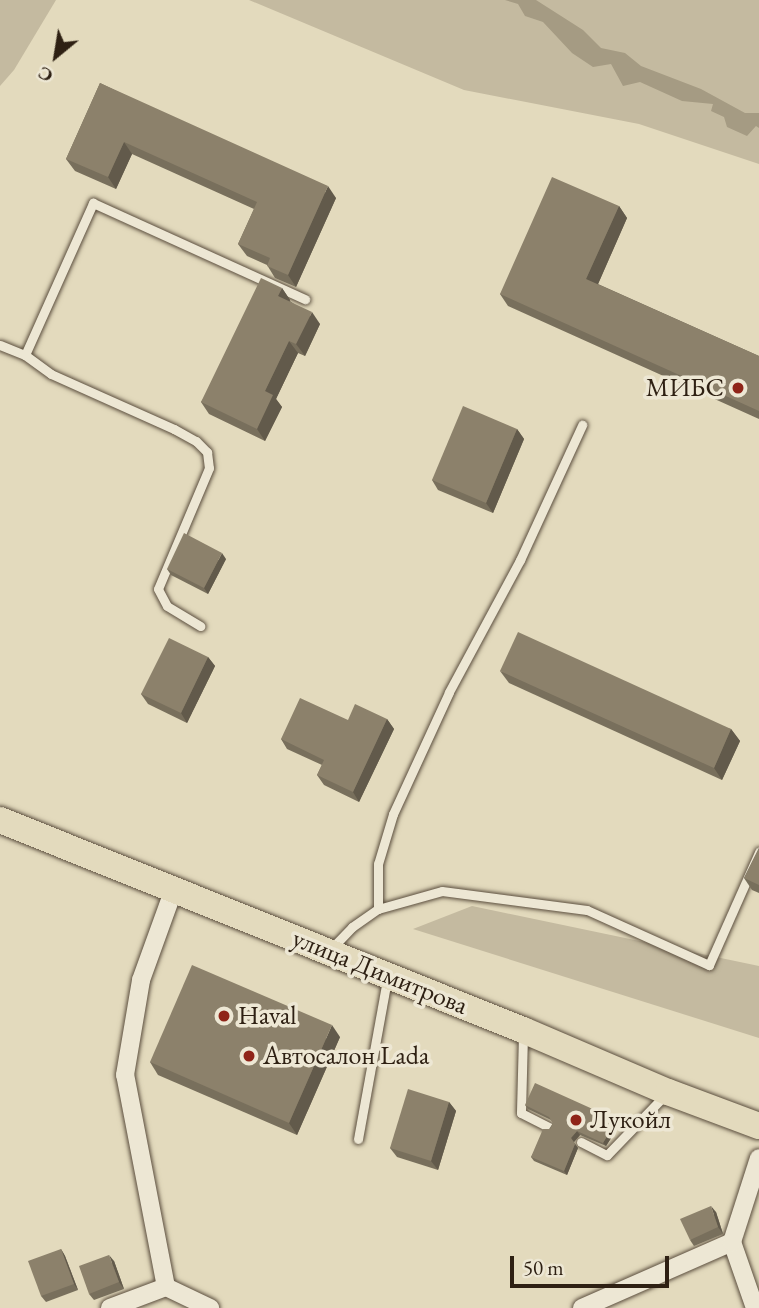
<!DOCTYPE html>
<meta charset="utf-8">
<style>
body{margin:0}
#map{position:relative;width:759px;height:1308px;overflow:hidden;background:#e3dabd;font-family:"EB Garamond",serif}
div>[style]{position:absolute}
.green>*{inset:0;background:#c4baa0}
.water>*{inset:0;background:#a59b83}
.roads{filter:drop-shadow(0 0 2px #5b4e3e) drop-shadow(0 0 2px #5b4e3e)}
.lane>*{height:9px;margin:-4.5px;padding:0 4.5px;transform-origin:4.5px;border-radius:4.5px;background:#ede7d4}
.street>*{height:18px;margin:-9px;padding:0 9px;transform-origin:9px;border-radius:9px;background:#ede7d4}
.primary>*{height:26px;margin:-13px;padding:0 13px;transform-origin:13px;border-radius:13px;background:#e3dabd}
.wall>*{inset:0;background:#786f5c}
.shaded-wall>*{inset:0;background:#625a4b}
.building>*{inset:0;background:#8c816b}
.dots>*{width:19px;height:19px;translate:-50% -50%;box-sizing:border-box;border:4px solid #ede7d4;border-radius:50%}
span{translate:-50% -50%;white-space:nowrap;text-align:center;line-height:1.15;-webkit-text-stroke:7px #ede7d4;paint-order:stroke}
.poi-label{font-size:26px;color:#2e2013}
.right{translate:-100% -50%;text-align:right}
.left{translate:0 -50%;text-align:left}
.street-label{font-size:26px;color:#2e2013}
.north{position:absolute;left:21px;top:21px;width:70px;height:70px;-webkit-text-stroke:5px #ede7d4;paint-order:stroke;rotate:210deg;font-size:19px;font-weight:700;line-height:28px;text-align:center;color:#2e2013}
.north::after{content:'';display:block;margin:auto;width:24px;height:32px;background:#2e2013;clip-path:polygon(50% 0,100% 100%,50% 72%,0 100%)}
.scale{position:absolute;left:510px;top:1256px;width:159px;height:32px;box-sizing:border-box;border:4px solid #2e2013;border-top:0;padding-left:9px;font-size:21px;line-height:24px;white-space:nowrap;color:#2e2013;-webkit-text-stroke:5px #ede7d4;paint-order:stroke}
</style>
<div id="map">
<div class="green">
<i style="clip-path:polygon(0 0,56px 0,14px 70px,0 86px)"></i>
<i style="clip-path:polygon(249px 0,759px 0,759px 164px,639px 124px,464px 90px)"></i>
<i style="clip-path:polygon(472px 906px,759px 966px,759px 1038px,413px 929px)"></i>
</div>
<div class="water">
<i style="clip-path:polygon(505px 0,536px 0,583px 30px,601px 48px,625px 53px,641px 66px,701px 89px,745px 113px,759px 113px,759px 128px,756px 126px,747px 136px,727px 127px,724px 117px,711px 111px,713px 104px,682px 101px,640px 82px,623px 86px,611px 64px,593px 67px,572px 53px,543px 22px,525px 16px,518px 4px)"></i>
</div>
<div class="roads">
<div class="lane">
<i style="left:0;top:345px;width:27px;rotate:22deg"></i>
<i style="left:25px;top:355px;width:167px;rotate:-65.9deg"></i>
<i style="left:93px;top:203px;width:233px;rotate:24.4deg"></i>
<i style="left:25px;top:355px;width:32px;rotate:36deg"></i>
<i style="left:51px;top:374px;width:135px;rotate:24.1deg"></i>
<i style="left:174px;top:429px;width:25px;rotate:29deg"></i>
<i style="left:196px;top:441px;width:16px;rotate:45deg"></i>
<i style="left:207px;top:452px;width:16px;rotate:83deg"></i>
<i style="left:209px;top:468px;width:131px;rotate:112.9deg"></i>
<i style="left:158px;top:589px;width:19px;rotate:62deg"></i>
<i style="left:167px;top:606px;width:39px;rotate:31deg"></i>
<i style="left:378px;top:909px;width:45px;rotate:-90deg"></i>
<i style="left:378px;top:864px;width:52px;rotate:-73.3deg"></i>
<i style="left:393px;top:814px;width:134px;rotate:-65.3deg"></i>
<i style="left:449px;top:692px;width:150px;rotate:-61.7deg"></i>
<i style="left:520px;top:560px;width:149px;rotate:-65.3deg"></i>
<i style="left:330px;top:950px;width:32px;rotate:-46deg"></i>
<i style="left:352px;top:927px;width:32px;rotate:-35deg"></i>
<i style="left:378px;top:909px;width:66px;rotate:-15.7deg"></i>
<i style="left:442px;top:891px;width:146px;rotate:7.5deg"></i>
<i style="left:587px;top:910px;width:134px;rotate:24.3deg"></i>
<i style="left:709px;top:965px;width:124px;rotate:-66.1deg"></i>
<i style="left:523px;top:1035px;width:78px;rotate:91.5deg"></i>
<i style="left:521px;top:1113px;width:31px;rotate:27deg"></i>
<i style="left:358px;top:1139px;width:162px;rotate:-79.7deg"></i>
<i style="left:581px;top:1142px;width:29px;rotate:27deg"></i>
<i style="left:607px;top:1155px;width:85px;rotate:-46deg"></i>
</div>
<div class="street">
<i style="left:732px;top:1242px;width:70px;rotate:70.8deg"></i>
<i style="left:166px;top:1287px;width:49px;rotate:25.5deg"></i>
<i style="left:110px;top:1308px;width:60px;rotate:-20.6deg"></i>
<i style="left:166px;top:1287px;width:216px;rotate:-100.9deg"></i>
<i style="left:125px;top:1075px;width:96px;rotate:-80.4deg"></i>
<i style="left:141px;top:980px;width:97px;rotate:-70.1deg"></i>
<i style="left:582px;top:1308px;width:164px;rotate:-23.7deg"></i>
<i style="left:732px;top:1242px;width:88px;rotate:-72.2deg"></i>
</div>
<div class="primary">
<i style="left:0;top:820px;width:564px;rotate:21.88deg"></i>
<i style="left:523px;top:1030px;width:158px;rotate:23.2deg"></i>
<i style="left:668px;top:1092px;width:97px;rotate:20.5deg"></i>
</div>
</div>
<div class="wall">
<i style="clip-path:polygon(100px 83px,336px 198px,296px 287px,275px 278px,267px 265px,247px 256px,238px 244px,254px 209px,132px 154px,116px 189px,75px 171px,66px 159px)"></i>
<i style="clip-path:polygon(619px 206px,627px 218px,598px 284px,759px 356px,759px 419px,508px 306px,500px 294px)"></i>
<i style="clip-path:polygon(282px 288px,290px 300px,290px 301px,320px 324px,305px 356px,298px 353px,276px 399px,282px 407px,265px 441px,209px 414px,201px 402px)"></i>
<i style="clip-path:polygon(517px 429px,524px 439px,493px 513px,438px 490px,432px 480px)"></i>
<i style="clip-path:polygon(226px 559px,208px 594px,171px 575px,167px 569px)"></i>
<i style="clip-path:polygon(208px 657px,215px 666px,187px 723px,148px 704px,141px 694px)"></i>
<i style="clip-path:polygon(500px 671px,731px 729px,740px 741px,722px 780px,509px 683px)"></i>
<i style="clip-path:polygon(387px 719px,394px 729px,359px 802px,324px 785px,317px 775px,322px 765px,287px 749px,281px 739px,348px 720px)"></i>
<i style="clip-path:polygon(759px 848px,759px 893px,752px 890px,744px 878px)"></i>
<i style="clip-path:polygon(340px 1037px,297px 1135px,158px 1075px,150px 1062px)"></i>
<i style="clip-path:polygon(449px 1102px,456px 1111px,438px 1170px,397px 1157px,390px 1148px)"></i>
<i style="clip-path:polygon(525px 1105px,617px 1120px,620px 1124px,606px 1146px,580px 1135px,574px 1142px,578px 1148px,567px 1175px,534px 1161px,531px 1157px,553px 1123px,551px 1120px,528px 1109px)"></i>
<i style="clip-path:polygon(716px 1212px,723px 1234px,694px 1246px,690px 1240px)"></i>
<i style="clip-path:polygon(61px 1249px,65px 1256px,78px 1290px,46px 1302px,41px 1296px)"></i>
<i style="clip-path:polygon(114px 1261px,124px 1289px,94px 1300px,89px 1294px)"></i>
</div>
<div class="shaded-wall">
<i style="clip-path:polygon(124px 142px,132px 154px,116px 189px,108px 177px)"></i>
<i style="clip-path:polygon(328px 186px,336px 198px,296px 287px,288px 275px)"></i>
<i style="clip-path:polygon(619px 206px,627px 218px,595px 291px,586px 279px)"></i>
<i style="clip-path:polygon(282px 288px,290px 300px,287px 308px,278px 296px)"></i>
<i style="clip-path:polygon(312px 312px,320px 324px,305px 356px,296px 344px)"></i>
<i style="clip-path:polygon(289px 341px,298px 353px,276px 399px,282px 407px,265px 441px,257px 429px,265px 391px)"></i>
<i style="clip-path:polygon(517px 429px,524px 439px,493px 513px,486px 503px)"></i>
<i style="clip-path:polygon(222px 553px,226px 559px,208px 594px,204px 588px)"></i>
<i style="clip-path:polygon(208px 657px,215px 666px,187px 723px,181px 713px)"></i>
<i style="clip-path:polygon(387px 719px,394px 729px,359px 802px,353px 792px)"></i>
<i style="clip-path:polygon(731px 729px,740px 741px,722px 780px,714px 768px)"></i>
<i style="clip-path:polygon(332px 1025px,340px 1037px,297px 1135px,289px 1123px)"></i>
<i style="clip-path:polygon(449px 1102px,456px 1111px,438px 1170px,431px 1161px)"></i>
<i style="clip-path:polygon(617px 1120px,620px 1124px,606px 1146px,603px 1143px)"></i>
<i style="clip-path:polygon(577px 1131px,580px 1135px,574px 1142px,571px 1138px)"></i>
<i style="clip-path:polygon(575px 1144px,578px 1148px,567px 1175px,564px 1171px)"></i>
<i style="clip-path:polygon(711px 1206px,716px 1212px,723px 1234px,718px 1227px)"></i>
<i style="clip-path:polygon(61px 1249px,65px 1256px,78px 1290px,74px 1284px)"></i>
<i style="clip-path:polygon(109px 1255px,114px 1261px,124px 1289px,119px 1282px)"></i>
</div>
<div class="building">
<i style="clip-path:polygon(100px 83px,328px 186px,288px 275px,267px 266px,270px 258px,238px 244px,257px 202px,124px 142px,108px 177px,66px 159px)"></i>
<i style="clip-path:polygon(552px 177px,619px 206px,586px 279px,759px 356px,759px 411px,500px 294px)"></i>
<i style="clip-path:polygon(261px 278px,282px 288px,278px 296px,312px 312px,296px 344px,289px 341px,265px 391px,273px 395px,257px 429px,201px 402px)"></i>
<i style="clip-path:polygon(463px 406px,517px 429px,486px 503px,432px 480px)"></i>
<i style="clip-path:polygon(184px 533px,222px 553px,204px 588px,167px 569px)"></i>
<i style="clip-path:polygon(518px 632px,731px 729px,714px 768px,500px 671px)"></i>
<i style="clip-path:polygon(169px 638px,208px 657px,181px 713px,141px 694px)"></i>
<i style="clip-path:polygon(300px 698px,348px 720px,355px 704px,387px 719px,353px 792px,317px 775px,324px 760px,281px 739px)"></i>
<i style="clip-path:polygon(759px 848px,759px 885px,744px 878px)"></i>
<i style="clip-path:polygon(192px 965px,332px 1025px,289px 1123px,150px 1062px)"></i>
<i style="clip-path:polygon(535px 1083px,617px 1120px,603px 1143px,577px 1131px,571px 1138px,575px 1144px,564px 1171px,531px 1157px,543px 1129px,550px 1129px,553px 1123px,549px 1117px,525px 1105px)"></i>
<i style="clip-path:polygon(408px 1089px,449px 1102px,431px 1161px,390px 1148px)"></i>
<i style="clip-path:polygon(711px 1206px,718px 1227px,690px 1240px,680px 1219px)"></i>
<i style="clip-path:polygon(61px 1249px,74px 1284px,41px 1296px,28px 1261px)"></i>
<i style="clip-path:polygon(109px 1255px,119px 1282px,89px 1294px,79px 1266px)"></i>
</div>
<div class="dots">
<i style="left:738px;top:388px;background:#8f2418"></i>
<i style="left:224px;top:1016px;background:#8f2418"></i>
<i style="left:249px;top:1056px;background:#8f2418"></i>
<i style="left:576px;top:1120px;background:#8f2418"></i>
</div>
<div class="poi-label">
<span class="right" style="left:724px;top:388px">МИБС</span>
<span class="left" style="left:238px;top:1016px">Haval</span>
<span class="left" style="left:263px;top:1056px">Автосалон Lada</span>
<span class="left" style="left:590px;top:1120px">Лукойл</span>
</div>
<div class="street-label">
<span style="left:380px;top:972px;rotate:22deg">улица Димитрова</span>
</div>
<div class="north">С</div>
<div class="scale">50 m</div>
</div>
